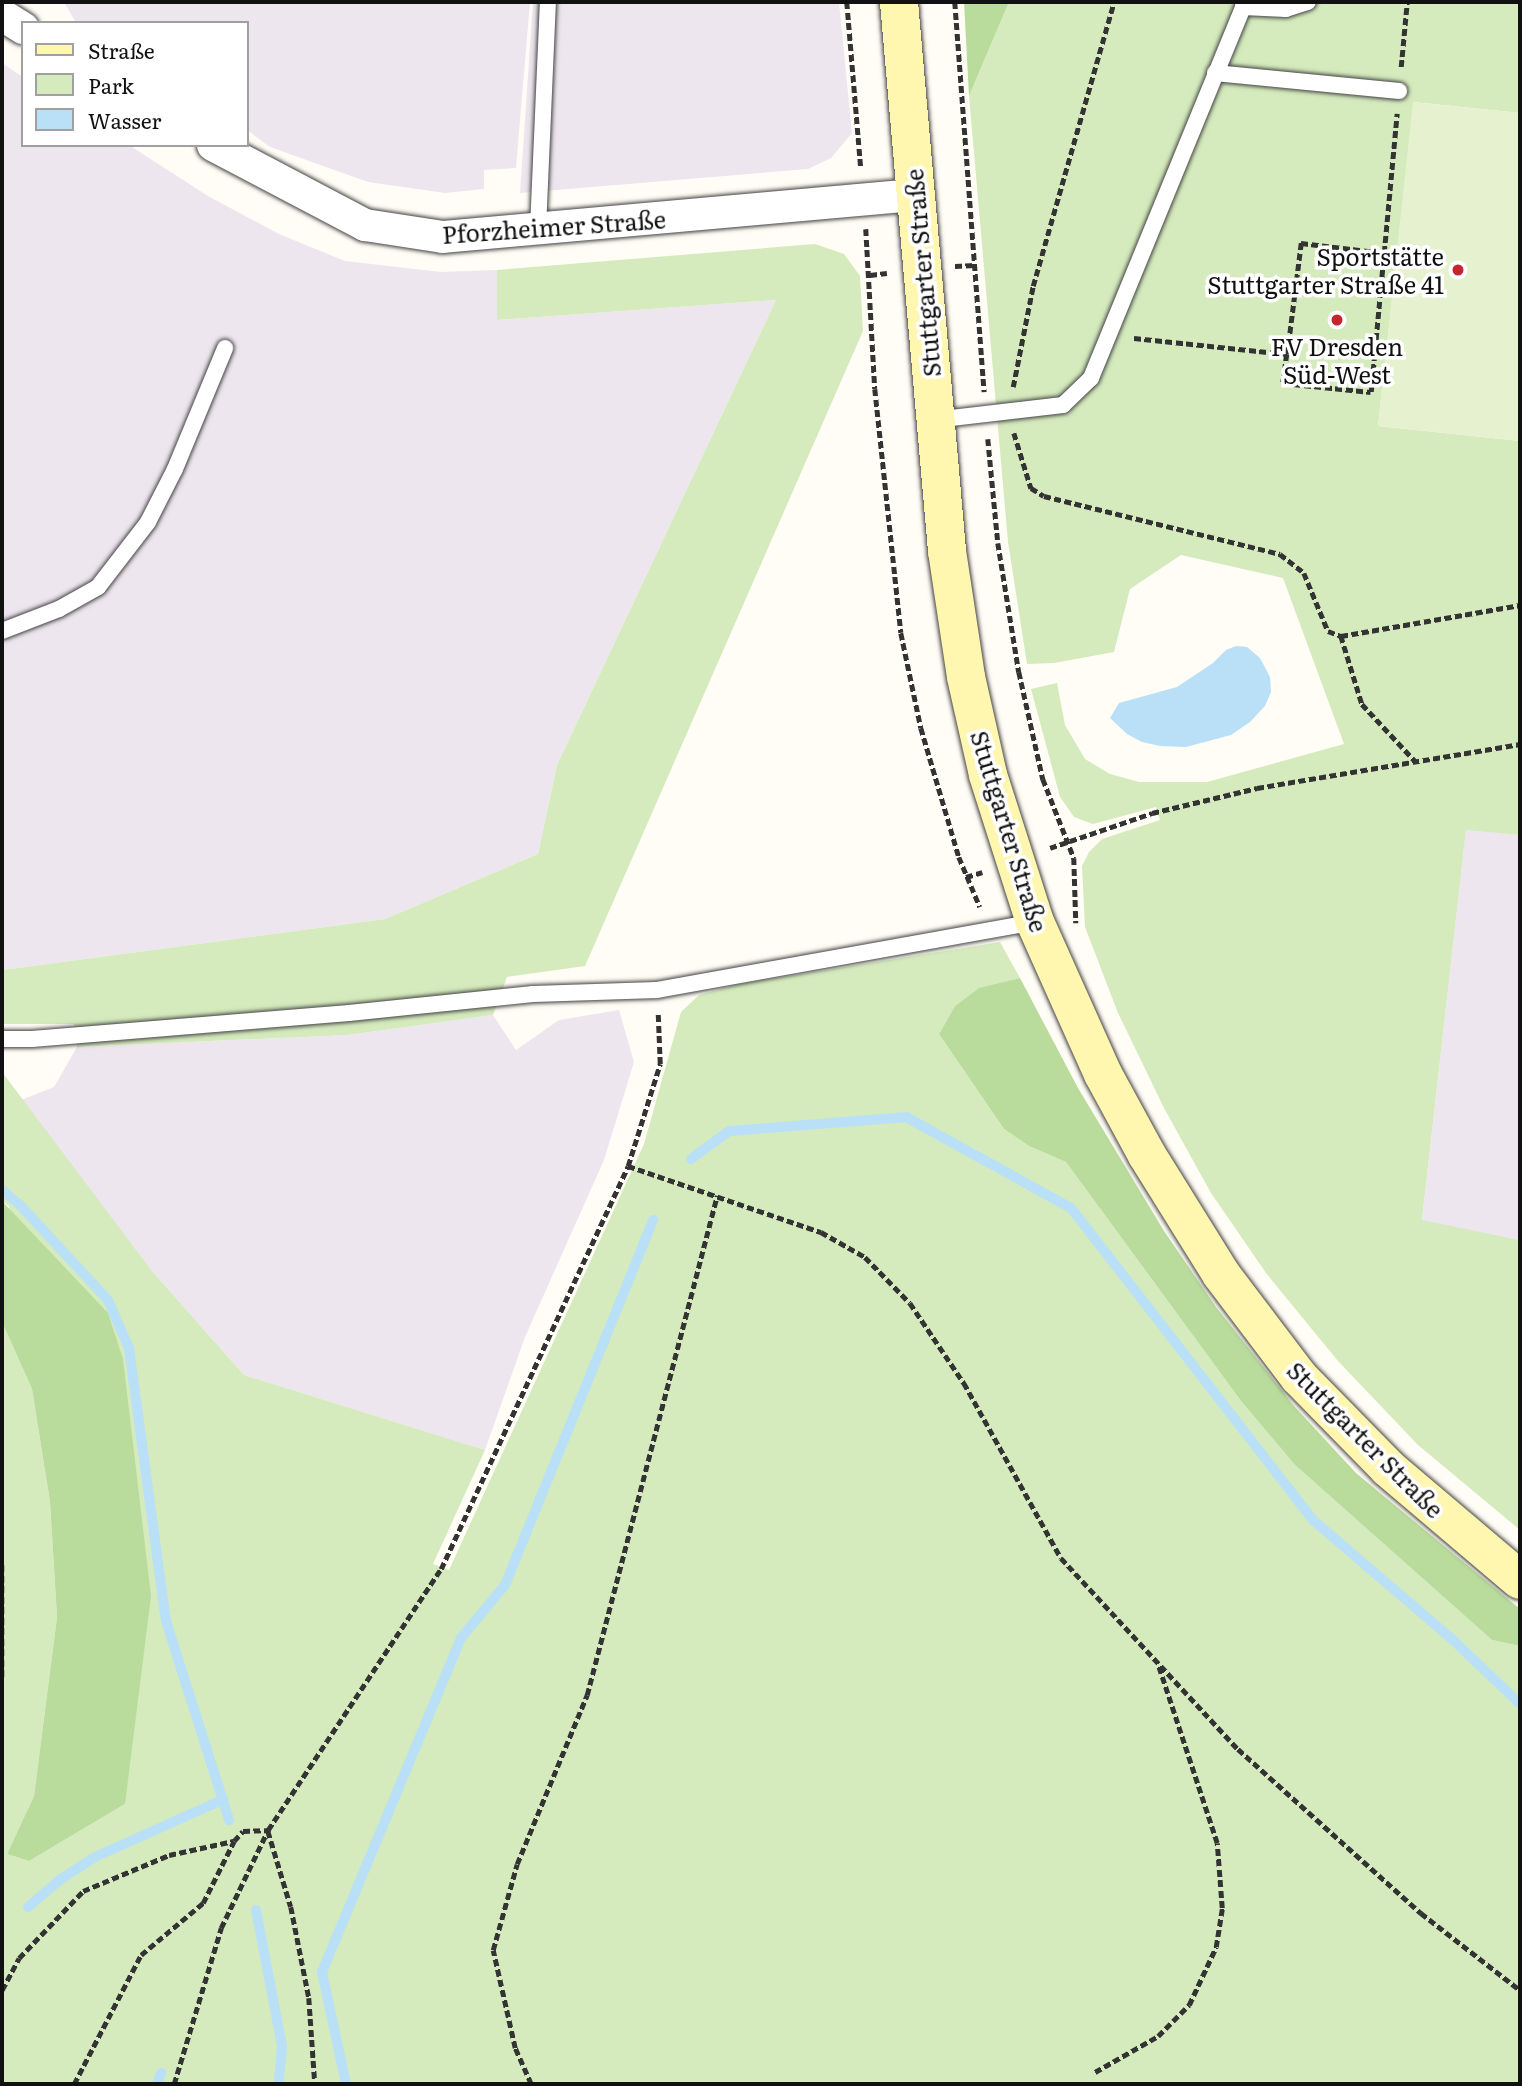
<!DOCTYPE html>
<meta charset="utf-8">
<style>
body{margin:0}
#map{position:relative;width:1522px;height:2086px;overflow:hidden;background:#fffdf5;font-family:Literata,serif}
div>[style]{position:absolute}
.industrial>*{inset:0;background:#eee6ef}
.green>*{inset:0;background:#d5ebbd}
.forest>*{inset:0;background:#b9dc9c}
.pitch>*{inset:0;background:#e6f2cf}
.water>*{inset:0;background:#b9e0f7}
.stream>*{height:10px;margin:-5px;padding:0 5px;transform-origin:5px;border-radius:5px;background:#b9e0f7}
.path>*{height:4.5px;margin-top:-2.25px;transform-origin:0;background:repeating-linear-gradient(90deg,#333 0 7px,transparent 0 10.5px)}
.roads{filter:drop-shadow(0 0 2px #444) drop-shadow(0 0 2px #444)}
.lane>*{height:16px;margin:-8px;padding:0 8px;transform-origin:8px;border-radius:8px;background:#fff}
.street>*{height:32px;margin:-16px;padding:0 16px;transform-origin:16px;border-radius:16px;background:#fff}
.secondary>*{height:38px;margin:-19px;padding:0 19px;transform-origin:19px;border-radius:19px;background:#fff6b0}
.dots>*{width:19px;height:19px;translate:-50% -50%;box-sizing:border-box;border:4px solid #fff;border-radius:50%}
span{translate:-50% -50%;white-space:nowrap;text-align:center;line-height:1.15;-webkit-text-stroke:7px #fff;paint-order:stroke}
.street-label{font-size:24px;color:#111}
.poi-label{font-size:24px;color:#111}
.right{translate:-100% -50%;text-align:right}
.frame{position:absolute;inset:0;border:4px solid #111;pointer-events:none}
.legend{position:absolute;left:21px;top:21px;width:228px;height:126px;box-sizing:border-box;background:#fff;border:2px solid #a0a0a0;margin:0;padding:9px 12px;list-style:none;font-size:21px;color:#111}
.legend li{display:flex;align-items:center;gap:14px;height:35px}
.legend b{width:35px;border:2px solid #a0a0a0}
</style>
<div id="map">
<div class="industrial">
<i style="clip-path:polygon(64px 2px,530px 2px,516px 168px,484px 170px,484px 189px,445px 193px,368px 182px,270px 147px,247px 130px,247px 23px,76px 23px)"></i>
<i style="clip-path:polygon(533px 2px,839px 2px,852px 133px,831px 158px,808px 169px,520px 193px)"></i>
<i style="clip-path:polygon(2px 63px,23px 77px,23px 145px,129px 145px,208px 196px,279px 234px,345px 261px,441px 272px,497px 270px,497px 320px,776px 300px,557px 765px,538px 854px,385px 919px,2px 970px)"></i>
<i style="clip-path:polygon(1466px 829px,1520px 835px,1520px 1240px,1422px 1221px)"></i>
<i style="clip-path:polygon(619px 1010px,634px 1062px,604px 1160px,525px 1337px,485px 1450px,244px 1375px,152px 1271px,21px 1100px,54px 1087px,77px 1047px,348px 1035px,493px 1015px,516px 1050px,559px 1020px)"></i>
</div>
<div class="green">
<i style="clip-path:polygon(1009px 2px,1520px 2px,1520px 113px,1414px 102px,1378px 426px,1520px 441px,1520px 835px,1466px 830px,1422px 1220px,1520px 1240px,1520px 1530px,1418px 1445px,1338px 1361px,1266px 1273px,1211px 1193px,1164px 1108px,1118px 1013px,1085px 927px,1082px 866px,1089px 852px,1102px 839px,1160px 820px,1156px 807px,1093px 824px,1074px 817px,1060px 797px,1031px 689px,1057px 683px,1065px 725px,1085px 759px,1110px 774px,1139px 782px,1207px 782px,1344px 744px,1283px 578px,1181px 555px,1130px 589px,1114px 652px,1054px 663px,1027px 664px,1008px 542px,969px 96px)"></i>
<i style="clip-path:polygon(815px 244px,844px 254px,860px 276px,863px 331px,585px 966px,507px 977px,493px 1015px,348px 1035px,77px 1047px,74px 1024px,2px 1024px,2px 970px,385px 919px,538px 854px,557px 765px,776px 300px,497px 320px,497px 270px)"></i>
<i style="clip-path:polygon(1000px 942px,1020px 978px,978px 989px,955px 1006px,939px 1034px,1004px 1129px,1029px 1146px,1066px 1162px,1241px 1401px,1295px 1465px,1492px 1640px,1520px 1646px,1520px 2084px,2px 2084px,2px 1322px,32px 1389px,50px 1502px,57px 1617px,34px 1796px,7px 1854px,29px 1861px,125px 1804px,9px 1206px,2px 1201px,2px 1072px,152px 1271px,244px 1375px,485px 1450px,433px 1564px,449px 1570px,644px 1144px,681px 1012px,699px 995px,740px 984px)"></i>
</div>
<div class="forest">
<i style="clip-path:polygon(964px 2px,1009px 2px,969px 96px)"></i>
<i style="clip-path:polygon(1020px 978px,1078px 1088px,1164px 1231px,1216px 1307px,1294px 1406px,1356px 1473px,1520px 1609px,1520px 1646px,1492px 1640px,1295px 1465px,1241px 1401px,1066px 1162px,1029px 1146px,1004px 1129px,939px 1034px,955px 1006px,979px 988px)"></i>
<i style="clip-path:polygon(2px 1201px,108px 1313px,123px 1359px,151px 1596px,125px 1804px,29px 1861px,7px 1854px,34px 1796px,57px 1617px,50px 1502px,32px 1389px,2px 1322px)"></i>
</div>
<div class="pitch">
<i style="clip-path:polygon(1413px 102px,1520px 113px,1520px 441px,1378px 426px)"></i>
</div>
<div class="water">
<i style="clip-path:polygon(1236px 646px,1247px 647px,1260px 658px,1270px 677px,1271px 692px,1265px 706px,1250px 722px,1231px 735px,1186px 747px,1160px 746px,1142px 742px,1127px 734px,1110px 718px,1119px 703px,1177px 687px,1213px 663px,1226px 650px)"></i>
</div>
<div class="stream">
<i style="left:691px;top:1159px;width:47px;rotate:-36.4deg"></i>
<i style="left:729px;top:1131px;width:178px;rotate:-4.5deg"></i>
<i style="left:906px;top:1117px;width:188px;rotate:28.9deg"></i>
<i style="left:1071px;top:1208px;width:395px;rotate:52.2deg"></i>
<i style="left:1313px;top:1520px;width:184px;rotate:40.6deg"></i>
<i style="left:1453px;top:1640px;width:93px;rotate:43.7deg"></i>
<i style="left:2px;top:1190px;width:23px;rotate:40deg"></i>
<i style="left:20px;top:1205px;width:129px;rotate:47.2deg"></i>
<i style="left:108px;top:1300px;width:52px;rotate:66.4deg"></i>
<i style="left:129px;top:1348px;width:275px;rotate:82.3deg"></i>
<i style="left:166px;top:1621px;width:209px;rotate:72.4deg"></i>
<i style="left:28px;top:1907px;width:43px;rotate:-40.3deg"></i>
<i style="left:61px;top:1879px;width:40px;rotate:-32.9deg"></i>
<i style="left:95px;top:1857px;width:141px;rotate:-24.2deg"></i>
<i style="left:256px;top:1910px;width:138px;rotate:79.2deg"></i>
<i style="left:282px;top:2046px;width:38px;rotate:95deg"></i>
<i style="left:157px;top:2084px;width:12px;rotate:-70deg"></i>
<i style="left:346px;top:2084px;width:115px;rotate:-102.1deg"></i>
<i style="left:322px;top:1972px;width:362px;rotate:-67.4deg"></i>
<i style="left:461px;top:1638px;width:69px;rotate:-50.3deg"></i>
<i style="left:505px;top:1585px;width:394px;rotate:-67.9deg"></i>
</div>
<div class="path">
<i style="left:847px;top:2px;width:167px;rotate:85.2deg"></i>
<i style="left:955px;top:2px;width:391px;rotate:85.7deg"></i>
<i style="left:1401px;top:67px;width:65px;rotate:-84.7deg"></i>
<i style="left:866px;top:229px;width:160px;rotate:86.8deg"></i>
<i style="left:875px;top:389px;width:245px;rotate:83.9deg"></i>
<i style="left:901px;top:633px;width:97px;rotate:78.1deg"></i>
<i style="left:921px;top:728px;width:134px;rotate:73.6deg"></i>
<i style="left:959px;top:857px;width:54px;rotate:67.2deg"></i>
<i style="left:955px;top:266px;width:20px;rotate:-3deg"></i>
<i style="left:870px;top:275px;width:17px;rotate:-7deg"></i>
<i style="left:1134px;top:338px;width:154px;rotate:6deg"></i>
<i style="left:1287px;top:354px;width:112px;rotate:-82.8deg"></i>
<i style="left:1301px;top:243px;width:84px;rotate:6.9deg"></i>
<i style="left:1384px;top:253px;width:140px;rotate:-84.7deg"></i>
<i style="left:1287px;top:354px;width:29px;rotate:98deg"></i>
<i style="left:1283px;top:383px;width:88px;rotate:5.8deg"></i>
<i style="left:1371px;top:392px;width:140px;rotate:-84.7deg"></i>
<i style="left:1013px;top:387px;width:103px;rotate:-78.8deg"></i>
<i style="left:1033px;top:286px;width:295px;rotate:-74.1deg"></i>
<i style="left:1014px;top:433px;width:58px;rotate:72.8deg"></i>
<i style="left:1031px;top:488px;width:15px;rotate:32deg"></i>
<i style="left:1044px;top:496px;width:243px;rotate:13.8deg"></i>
<i style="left:1280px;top:554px;width:31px;rotate:38deg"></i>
<i style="left:1304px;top:573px;width:63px;rotate:67.5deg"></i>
<i style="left:1328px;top:631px;width:14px;rotate:21deg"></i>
<i style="left:1341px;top:636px;width:71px;rotate:72.8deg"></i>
<i style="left:1362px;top:704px;width:79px;rotate:47deg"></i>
<i style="left:988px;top:439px;width:104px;rotate:84.5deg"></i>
<i style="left:998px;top:543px;width:131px;rotate:80.8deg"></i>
<i style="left:1019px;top:672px;width:110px;rotate:77.4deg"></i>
<i style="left:1043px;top:779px;width:85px;rotate:68.6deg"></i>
<i style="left:1074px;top:858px;width:65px;rotate:88.2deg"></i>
<i style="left:1341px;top:636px;width:182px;rotate:-9.8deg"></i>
<i style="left:1050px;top:848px;width:108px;rotate:-18.9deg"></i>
<i style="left:1152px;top:813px;width:108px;rotate:-13.4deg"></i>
<i style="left:1257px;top:788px;width:267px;rotate:-9.5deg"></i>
<i style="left:966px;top:877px;width:17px;rotate:-17deg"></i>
<i style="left:628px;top:1166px;width:204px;rotate:18.9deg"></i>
<i style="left:821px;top:1232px;width:51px;rotate:29.6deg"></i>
<i style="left:865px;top:1257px;width:64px;rotate:45.6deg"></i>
<i style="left:910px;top:1303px;width:97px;rotate:56deg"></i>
<i style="left:964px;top:1383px;width:200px;rotate:61deg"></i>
<i style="left:1061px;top:1558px;width:260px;rotate:47.2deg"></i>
<i style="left:1238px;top:1749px;width:246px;rotate:41.9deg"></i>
<i style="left:1421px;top:1913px;width:125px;rotate:37.9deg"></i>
<i style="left:2px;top:1565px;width:113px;rotate:90deg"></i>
<i style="left:268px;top:1831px;width:79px;rotate:73.2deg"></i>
<i style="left:291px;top:1907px;width:93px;rotate:78.8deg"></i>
<i style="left:309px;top:1998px;width:86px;rotate:86deg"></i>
<i style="left:2px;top:1990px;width:36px;rotate:-62deg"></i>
<i style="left:19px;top:1958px;width:93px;rotate:-46.3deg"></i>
<i style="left:83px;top:1891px;width:93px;rotate:-22.7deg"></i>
<i style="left:169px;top:1855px;width:66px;rotate:-12.3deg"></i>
<i style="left:1095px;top:2072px;width:73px;rotate:-29.7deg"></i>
<i style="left:1158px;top:2036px;width:44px;rotate:-45deg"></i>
<i style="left:1189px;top:2005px;width:64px;rotate:-65deg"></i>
<i style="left:1216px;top:1947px;width:39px;rotate:-81deg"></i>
<i style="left:1222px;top:1908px;width:65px;rotate:-94.4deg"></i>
<i style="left:1217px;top:1843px;width:188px;rotate:-108.3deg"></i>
<i style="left:74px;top:2084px;width:145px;rotate:-62.6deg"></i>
<i style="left:141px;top:1955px;width:81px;rotate:-40deg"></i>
<i style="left:203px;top:1903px;width:69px;rotate:-63.4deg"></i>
<i style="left:234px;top:1841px;width:13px;rotate:-48deg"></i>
<i style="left:243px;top:1831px;width:25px;rotate:-2deg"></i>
<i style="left:268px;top:1830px;width:313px;rotate:-56.5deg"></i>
<i style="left:441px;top:1569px;width:444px;rotate:-65.1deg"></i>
<i style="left:628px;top:1166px;width:107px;rotate:-72.6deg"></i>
<i style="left:660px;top:1064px;width:50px;rotate:-92.3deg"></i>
<i style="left:174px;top:2084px;width:163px;rotate:-73.2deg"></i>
<i style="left:221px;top:1928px;width:109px;rotate:-64.4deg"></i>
<i style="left:531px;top:2084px;width:39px;rotate:-114deg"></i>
<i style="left:515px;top:2048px;width:100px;rotate:-102.7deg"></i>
<i style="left:493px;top:1950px;width:89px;rotate:-74.4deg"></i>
<i style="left:517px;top:1864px;width:183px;rotate:-67.5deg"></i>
<i style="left:587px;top:1695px;width:516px;rotate:-75.4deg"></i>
</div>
<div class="roads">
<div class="lane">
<i style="left:1243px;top:7px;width:43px;rotate:2.7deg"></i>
<i style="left:1286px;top:9px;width:23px;rotate:-18deg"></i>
<i style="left:1215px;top:73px;width:185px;rotate:5.6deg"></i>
<i style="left:538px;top:229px;width:227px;rotate:-87.5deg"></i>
<i style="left:934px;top:420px;width:130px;rotate:-6.6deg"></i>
<i style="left:1063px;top:405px;width:39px;rotate:-44deg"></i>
<i style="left:1091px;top:378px;width:406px;rotate:-67.7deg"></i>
<i style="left:2px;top:631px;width:61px;rotate:-21.1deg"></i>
<i style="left:59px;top:609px;width:45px;rotate:-29.4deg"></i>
<i style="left:98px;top:587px;width:82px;rotate:-52.4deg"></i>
<i style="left:148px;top:522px;width:59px;rotate:-63deg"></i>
<i style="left:175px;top:469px;width:131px;rotate:-67.5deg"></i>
<i style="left:2px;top:1039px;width:30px"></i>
<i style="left:32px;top:1039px;width:318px;rotate:-4.7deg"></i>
<i style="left:349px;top:1013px;width:185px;rotate:-5.9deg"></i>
<i style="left:533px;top:994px;width:124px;rotate:-1.8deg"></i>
<i style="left:657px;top:990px;width:384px;rotate:-10.2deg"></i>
</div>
<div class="street">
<i style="left:2px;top:15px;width:25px;rotate:32deg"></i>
<i style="left:213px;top:145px;width:172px;rotate:27.8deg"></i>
<i style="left:365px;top:225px;width:79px;rotate:8.7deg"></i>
<i style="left:443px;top:237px;width:474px;rotate:-5.1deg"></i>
</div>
<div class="secondary">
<i style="left:899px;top:2px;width:551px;rotate:85deg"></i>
<i style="left:947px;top:551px;width:127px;rotate:81.4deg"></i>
<i style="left:966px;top:677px;width:100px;rotate:77.3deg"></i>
<i style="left:988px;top:775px;width:154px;rotate:72.3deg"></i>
<i style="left:1035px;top:922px;width:167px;rotate:65.9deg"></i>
<i style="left:1103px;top:1074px;width:92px;rotate:61.5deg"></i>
<i style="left:1147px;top:1155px;width:140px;rotate:58.1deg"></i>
<i style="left:1221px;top:1274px;width:129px;rotate:52.9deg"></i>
<i style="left:1299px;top:1377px;width:127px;rotate:45.6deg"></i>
<i style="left:1388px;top:1468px;width:173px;rotate:40.3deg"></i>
</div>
</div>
<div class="dots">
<i style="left:1458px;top:270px;background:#c4262e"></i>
<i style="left:1337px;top:320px;background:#c4262e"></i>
</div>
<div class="street-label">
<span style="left:554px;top:226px;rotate:-4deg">Pforzheimer Straße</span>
<span style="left:922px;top:273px;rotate:-95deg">Stuttgarter Straße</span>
<span style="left:1010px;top:831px;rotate:73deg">Stuttgarter Straße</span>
<span style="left:1366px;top:1439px;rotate:45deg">Stuttgarter Straße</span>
</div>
<div class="poi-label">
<span class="right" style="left:1444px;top:270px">Sportstätte<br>Stuttgarter Straße 41</span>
<span style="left:1337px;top:360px">FV Dresden<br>Süd-West</span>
</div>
<div class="frame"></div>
<ul class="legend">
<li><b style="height:9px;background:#fff6b0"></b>Straße</li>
<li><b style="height:19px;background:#d5ebbd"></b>Park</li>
<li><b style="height:19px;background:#b9e0f7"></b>Wasser</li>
</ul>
</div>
